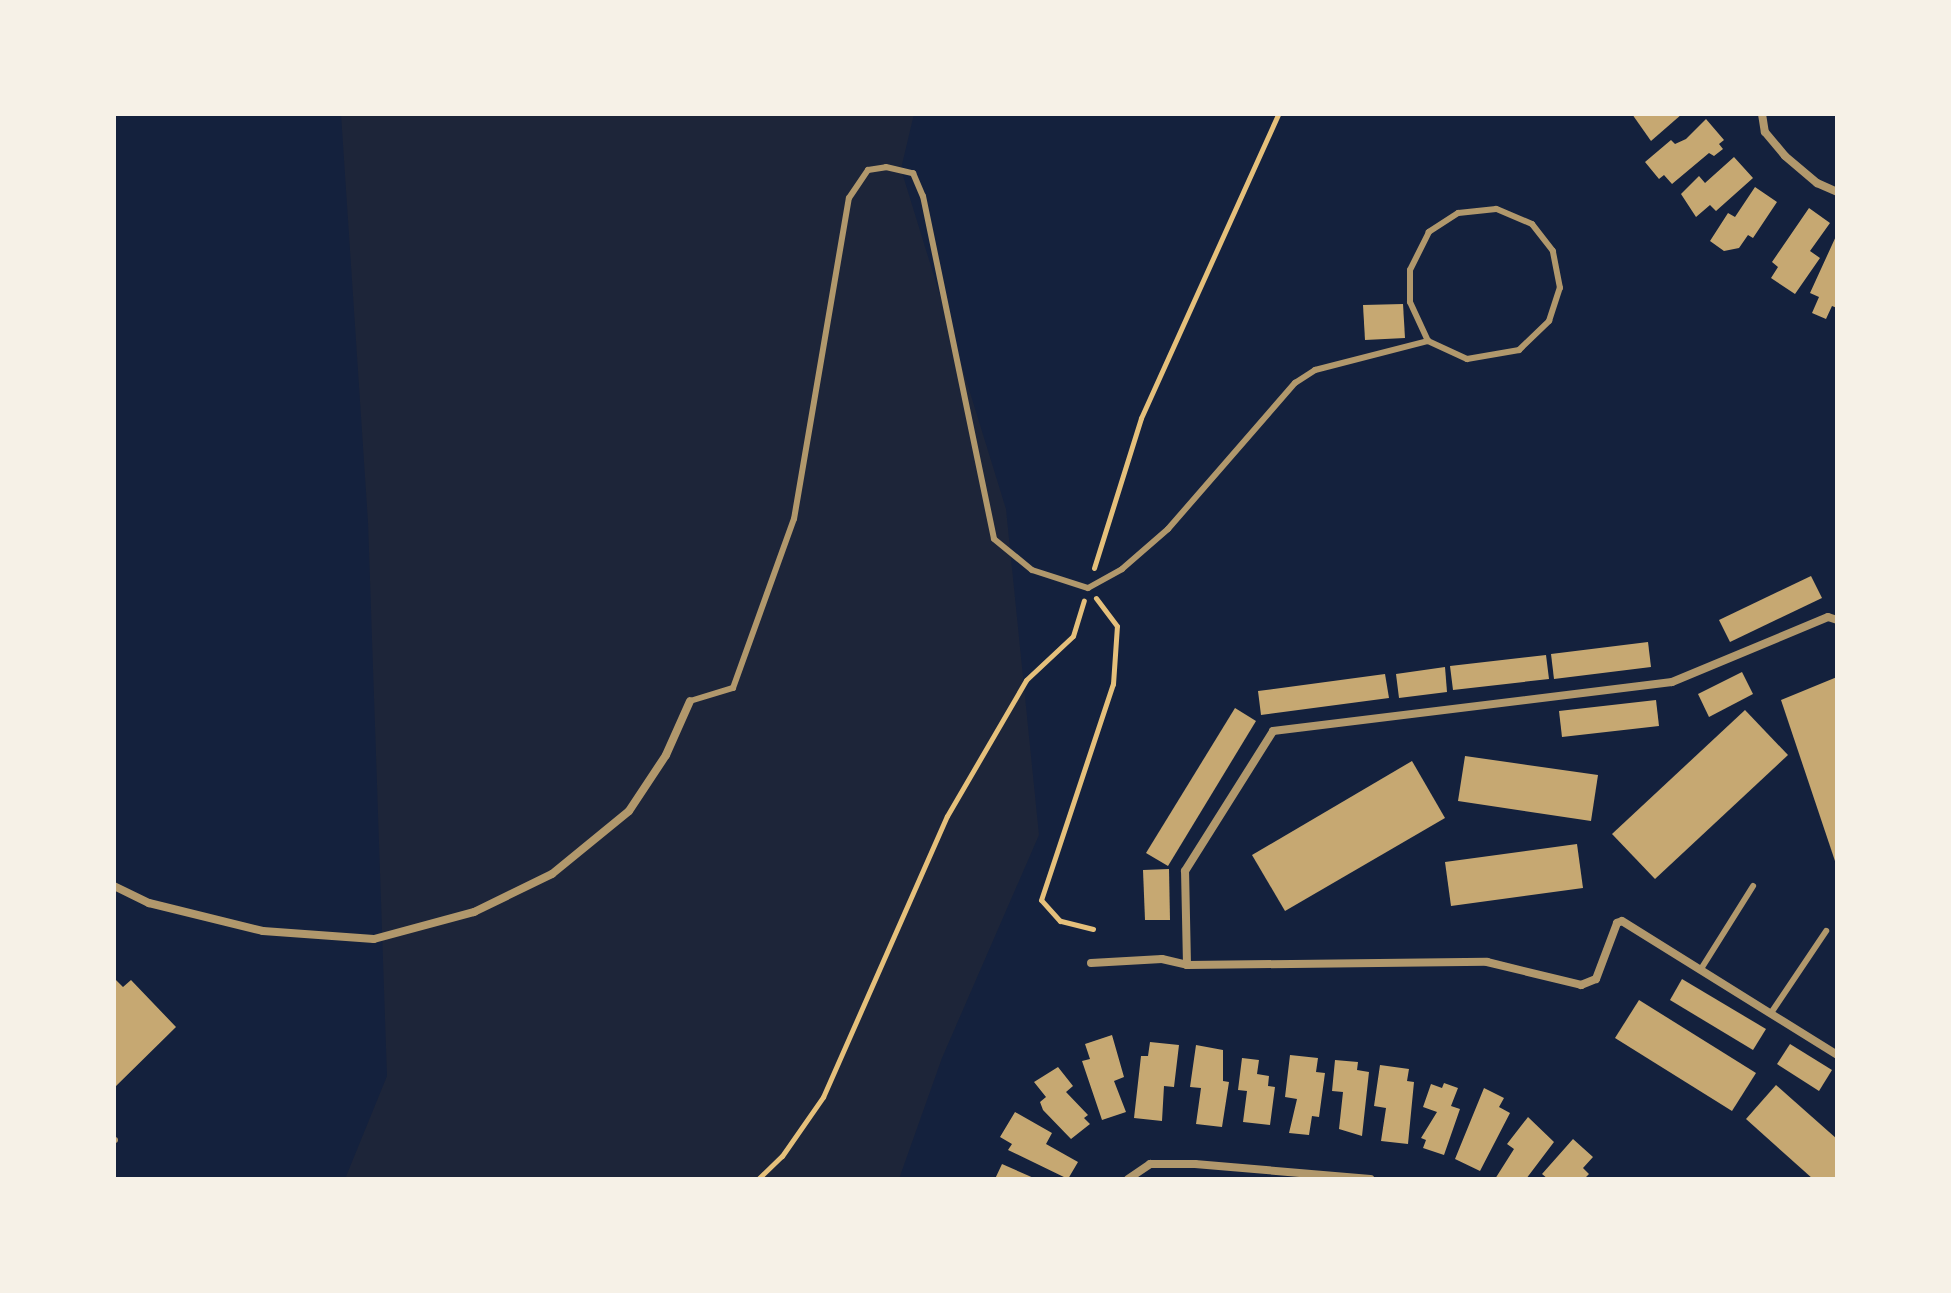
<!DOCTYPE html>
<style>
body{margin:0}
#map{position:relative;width:1951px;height:1293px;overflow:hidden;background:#14213d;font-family:"Source Sans 3",sans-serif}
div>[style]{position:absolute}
.green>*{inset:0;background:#1d2539}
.building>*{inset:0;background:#c6a872}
.path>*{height:5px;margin:-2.5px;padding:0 2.5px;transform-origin:2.5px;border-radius:2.5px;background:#e5c07b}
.service>*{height:6px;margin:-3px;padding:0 3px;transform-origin:3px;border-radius:3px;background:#b1986c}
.minor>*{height:8px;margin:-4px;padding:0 4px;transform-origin:4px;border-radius:4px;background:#b1986c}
span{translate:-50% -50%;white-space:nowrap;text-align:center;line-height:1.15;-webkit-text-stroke:7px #f6f1e7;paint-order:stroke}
.frame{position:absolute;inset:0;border:116px solid #f6f1e7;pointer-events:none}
</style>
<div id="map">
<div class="green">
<i style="clip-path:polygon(341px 114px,914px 114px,901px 169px,1006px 509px,1039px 835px,942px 1058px,899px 1179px,345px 1179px,387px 1076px,368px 522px)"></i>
</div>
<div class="building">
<i style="clip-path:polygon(1632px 114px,1682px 114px,1651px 141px)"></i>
<i style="clip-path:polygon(1706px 119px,1724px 140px,1719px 144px,1723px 149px,1714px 156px,1709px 153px,1672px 184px,1664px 175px,1659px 179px,1645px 162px,1671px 140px,1675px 144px,1686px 139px)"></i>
<i style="clip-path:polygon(1734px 157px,1753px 178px,1716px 211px,1710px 205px,1696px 217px,1681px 194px,1699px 176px,1705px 183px)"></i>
<i style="clip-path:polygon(1755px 187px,1777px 202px,1753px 238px,1748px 235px,1739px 248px,1724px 251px,1710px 241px,1728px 213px,1735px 217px)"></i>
<i style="clip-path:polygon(1809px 208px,1830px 223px,1810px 251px,1820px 258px,1795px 294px,1771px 278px,1778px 267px,1772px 262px)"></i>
<i style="clip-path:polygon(1837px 234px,1837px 308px,1832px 306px,1826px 319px,1812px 313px,1819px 297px,1810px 293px)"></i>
<i style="clip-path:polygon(1403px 304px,1405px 338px,1365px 340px,1363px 305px)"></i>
<i style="clip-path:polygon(1811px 576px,1822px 598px,1730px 642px,1719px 620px)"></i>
<i style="clip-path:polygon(1648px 642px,1651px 667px,1554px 679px,1551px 654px)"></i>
<i style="clip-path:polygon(1546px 655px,1549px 679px,1453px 690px,1450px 666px)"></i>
<i style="clip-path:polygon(1445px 667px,1447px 692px,1399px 698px,1396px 674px)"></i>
<i style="clip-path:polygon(1742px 672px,1753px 694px,1709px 717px,1698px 694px)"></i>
<i style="clip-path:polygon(1385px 674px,1389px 698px,1261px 715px,1258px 691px)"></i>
<i style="clip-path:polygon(1837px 677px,1837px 864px,1836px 864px,1781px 700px)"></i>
<i style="clip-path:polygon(1656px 700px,1659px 726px,1562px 737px,1559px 711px)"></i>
<i style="clip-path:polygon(1235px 708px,1256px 721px,1168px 866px,1146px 853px)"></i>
<i style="clip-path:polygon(1745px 710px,1788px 755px,1655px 879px,1612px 834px)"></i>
<i style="clip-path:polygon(1465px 756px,1598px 775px,1591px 821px,1458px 801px)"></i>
<i style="clip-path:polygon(1412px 761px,1445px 818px,1285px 911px,1252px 855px)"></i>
<i style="clip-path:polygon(1577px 844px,1583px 888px,1451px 906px,1445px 862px)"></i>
<i style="clip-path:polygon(1169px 869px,1170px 920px,1145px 920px,1143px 870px)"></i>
<i style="clip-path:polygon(114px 978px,123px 987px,131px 980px,176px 1027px,114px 1088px)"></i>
<i style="clip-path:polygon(1682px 979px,1766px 1029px,1753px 1050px,1670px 1000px)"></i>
<i style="clip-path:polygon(1639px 1000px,1756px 1073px,1732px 1111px,1615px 1038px)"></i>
<i style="clip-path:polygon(1112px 1035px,1124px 1077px,1114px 1081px,1126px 1112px,1102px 1120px,1082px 1061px,1090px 1059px,1085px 1044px)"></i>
<i style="clip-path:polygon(1150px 1042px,1179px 1045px,1174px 1087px,1164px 1086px,1162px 1121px,1134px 1118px,1141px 1056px,1148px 1056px)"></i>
<i style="clip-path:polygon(1790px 1044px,1832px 1070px,1819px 1091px,1777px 1064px)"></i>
<i style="clip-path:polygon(1196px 1045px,1223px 1050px,1223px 1081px,1229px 1082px,1222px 1127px,1196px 1124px,1201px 1088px,1190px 1087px)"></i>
<i style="clip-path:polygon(1290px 1055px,1318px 1058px,1316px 1072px,1325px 1073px,1319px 1117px,1312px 1116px,1309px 1135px,1289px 1133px,1297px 1099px,1285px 1097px)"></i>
<i style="clip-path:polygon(1242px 1058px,1259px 1060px,1257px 1074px,1269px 1076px,1268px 1086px,1275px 1087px,1270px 1125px,1243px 1122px,1247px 1091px,1238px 1090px)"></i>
<i style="clip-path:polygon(1335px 1060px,1358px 1062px,1357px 1070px,1369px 1072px,1362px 1136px,1339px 1129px,1343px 1092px,1332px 1091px)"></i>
<i style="clip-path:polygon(1380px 1065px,1409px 1069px,1407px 1081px,1414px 1082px,1408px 1144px,1381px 1141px,1386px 1108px,1374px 1106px)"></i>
<i style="clip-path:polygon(1058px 1067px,1073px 1086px,1066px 1092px,1088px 1115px,1084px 1118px,1090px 1124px,1071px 1139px,1043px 1110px,1040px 1102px,1046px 1097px,1034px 1082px)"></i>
<i style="clip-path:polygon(1444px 1083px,1458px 1088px,1451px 1106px,1460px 1109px,1444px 1155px,1423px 1148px,1426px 1140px,1421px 1138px,1437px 1112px,1423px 1107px,1431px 1084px,1442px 1088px)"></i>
<i style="clip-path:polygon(1776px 1085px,1837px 1139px,1837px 1179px,1813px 1179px,1746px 1119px)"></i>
<i style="clip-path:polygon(1484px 1088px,1504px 1098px,1499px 1107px,1510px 1113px,1480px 1171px,1455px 1159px)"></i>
<i style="clip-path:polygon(1015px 1112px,1052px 1133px,1046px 1144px,1078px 1162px,1068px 1179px,1008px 1150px,1012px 1144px,1000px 1137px)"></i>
<i style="clip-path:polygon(1528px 1117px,1554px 1142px,1526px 1179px,1495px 1179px,1514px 1149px,1507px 1144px)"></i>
<i style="clip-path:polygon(1573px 1139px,1593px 1157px,1583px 1168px,1589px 1174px,1584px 1179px,1548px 1179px,1542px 1174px)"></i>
<i style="clip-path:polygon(1002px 1164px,1036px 1179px,995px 1179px)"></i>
</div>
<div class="path">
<i style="left:1094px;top:568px;width:157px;rotate:-72.6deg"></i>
<i style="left:1141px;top:418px;width:333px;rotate:-65.7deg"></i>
<i style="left:1093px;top:929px;width:34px;rotate:-166deg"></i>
<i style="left:1060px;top:921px;width:28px;rotate:-132deg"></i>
<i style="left:1041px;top:900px;width:228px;rotate:-71.6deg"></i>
<i style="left:1113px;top:684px;width:58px;rotate:-86.1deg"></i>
<i style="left:1117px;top:626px;width:35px;rotate:-127deg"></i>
<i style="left:758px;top:1179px;width:33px;rotate:-44deg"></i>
<i style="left:782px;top:1156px;width:72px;rotate:-55.2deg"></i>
<i style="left:823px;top:1097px;width:307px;rotate:-66.2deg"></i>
<i style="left:947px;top:816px;width:157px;rotate:-59.8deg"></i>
<i style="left:1026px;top:680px;width:64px;rotate:-43.1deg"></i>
<i style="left:1073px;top:636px;width:37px;rotate:-73deg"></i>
</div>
<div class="service">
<i style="left:690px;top:701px;width:45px;rotate:-16.8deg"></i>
<i style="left:733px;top:688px;width:180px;rotate:-70.2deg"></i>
<i style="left:794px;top:519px;width:326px;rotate:-80.3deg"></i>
<i style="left:849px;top:198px;width:34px;rotate:-56deg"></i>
<i style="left:868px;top:170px;width:18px;rotate:-9deg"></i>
<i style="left:886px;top:167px;width:28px;rotate:13deg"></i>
<i style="left:913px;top:173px;width:25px;rotate:67deg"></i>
<i style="left:923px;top:196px;width:350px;rotate:78.3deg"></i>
<i style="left:994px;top:539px;width:49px;rotate:39.2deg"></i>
<i style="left:1032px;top:570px;width:59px;rotate:17.8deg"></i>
<i style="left:1088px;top:588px;width:39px;rotate:-29deg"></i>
<i style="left:1122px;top:569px;width:61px;rotate:-41deg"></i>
<i style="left:1168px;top:529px;width:194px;rotate:-49deg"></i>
<i style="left:1295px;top:383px;width:24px;rotate:-33deg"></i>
<i style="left:1315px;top:370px;width:117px;rotate:-14.4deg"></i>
<i style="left:1428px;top:341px;width:43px;rotate:24.8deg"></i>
<i style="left:1467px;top:359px;width:53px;rotate:-9.8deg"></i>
<i style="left:1519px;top:350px;width:42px;rotate:-44deg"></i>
<i style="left:1549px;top:321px;width:35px;rotate:-72deg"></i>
<i style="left:1560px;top:288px;width:38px;rotate:-101deg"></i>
<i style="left:1553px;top:251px;width:34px;rotate:-128deg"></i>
<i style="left:1532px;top:224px;width:39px;rotate:-157deg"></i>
<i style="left:1496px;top:209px;width:38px;rotate:174deg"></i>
<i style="left:1458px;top:213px;width:35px;rotate:147deg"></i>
<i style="left:1429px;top:232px;width:42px;rotate:116.6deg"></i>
<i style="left:1410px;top:270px;width:32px;rotate:90deg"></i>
<i style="left:1410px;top:302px;width:43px;rotate:65.2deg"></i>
<i style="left:1701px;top:969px;width:98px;rotate:-57.9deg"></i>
<i style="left:1771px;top:1013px;width:99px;rotate:-56.1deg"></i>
<i style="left:114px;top:1140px;width:1px"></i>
</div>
<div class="minor">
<i style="left:1762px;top:114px;width:18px;rotate:81deg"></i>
<i style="left:1765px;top:132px;width:31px;rotate:50deg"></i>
<i style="left:1785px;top:156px;width:42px;rotate:40.2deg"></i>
<i style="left:1817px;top:183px;width:22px;rotate:24deg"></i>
<i style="left:114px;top:886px;width:39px;rotate:26deg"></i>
<i style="left:149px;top:903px;width:117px;rotate:13.8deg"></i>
<i style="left:263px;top:931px;width:111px;rotate:4.1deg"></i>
<i style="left:374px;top:939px;width:104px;rotate:-15.1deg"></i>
<i style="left:474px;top:912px;width:87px;rotate:-26deg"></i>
<i style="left:552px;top:874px;width:99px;rotate:-39.3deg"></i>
<i style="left:629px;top:811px;width:67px;rotate:-56.5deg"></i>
<i style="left:666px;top:755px;width:59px;rotate:-66deg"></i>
<i style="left:1091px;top:963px;width:71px;rotate:-3.2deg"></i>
<i style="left:1162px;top:959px;width:26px;rotate:13deg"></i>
<i style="left:1187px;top:965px;width:300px;rotate:-0.6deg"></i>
<i style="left:1487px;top:962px;width:97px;rotate:13.7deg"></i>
<i style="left:1581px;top:985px;width:16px;rotate:-22deg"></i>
<i style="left:1596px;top:979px;width:60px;rotate:-69.4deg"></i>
<i style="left:1617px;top:923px;width:5px;rotate:-22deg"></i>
<i style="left:1622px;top:921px;width:253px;rotate:31.9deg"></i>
<i style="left:1187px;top:965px;width:94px;rotate:-91.2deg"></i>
<i style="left:1185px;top:871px;width:165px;rotate:-57.8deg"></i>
<i style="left:1273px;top:731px;width:402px;rotate:-7deg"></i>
<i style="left:1672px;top:682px;width:169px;rotate:-22.6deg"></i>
<i style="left:1828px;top:617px;width:9px;rotate:18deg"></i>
<i style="left:1128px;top:1179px;width:27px;rotate:-34deg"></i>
<i style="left:1150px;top:1164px;width:45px"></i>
<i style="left:1195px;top:1164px;width:176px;rotate:4.9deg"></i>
</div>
<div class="frame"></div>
</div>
